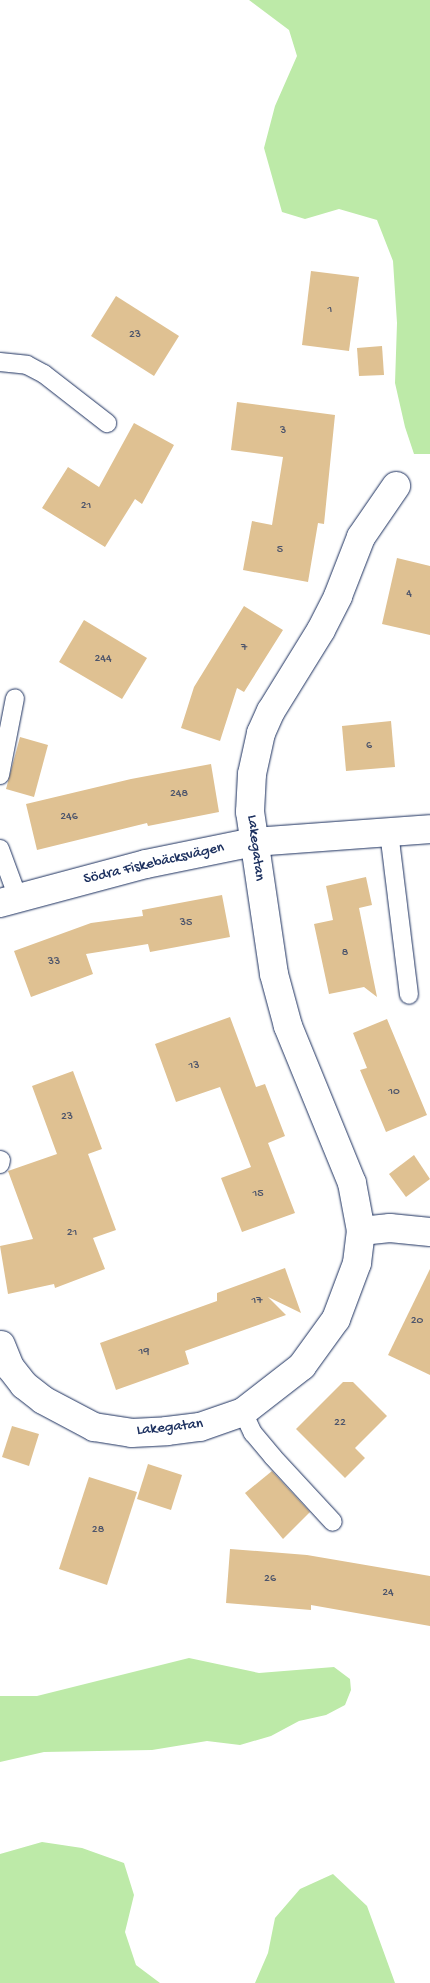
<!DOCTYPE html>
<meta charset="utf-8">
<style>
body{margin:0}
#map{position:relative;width:430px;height:1983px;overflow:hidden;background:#fff;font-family:"Gochi Hand",sans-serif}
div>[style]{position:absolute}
.green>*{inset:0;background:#bdeaa8}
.building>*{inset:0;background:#dfc192}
.roads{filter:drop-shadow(0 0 1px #1b2f5e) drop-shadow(0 0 1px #1b2f5e)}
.service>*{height:18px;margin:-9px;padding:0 9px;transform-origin:9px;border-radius:9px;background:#fff}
.minor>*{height:28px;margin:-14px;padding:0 14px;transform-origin:14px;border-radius:14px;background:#fff}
span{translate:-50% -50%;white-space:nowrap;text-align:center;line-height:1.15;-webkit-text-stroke:5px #fff;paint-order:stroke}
.number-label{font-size:12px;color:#4c546b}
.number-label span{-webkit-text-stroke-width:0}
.street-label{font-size:15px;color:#1b2f5e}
</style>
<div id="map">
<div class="green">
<i style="clip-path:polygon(249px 0,430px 0,430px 454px,414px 454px,405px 427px,395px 383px,397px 323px,393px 261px,377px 220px,339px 209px,305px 219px,282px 212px,264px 148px,275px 106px,297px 56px,289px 30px)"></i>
<i style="clip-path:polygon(189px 1658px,259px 1673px,334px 1667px,350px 1679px,351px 1690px,345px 1705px,326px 1715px,299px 1721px,271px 1736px,240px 1745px,207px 1741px,152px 1750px,44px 1752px,0 1762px,0 1696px,37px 1696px)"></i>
<i style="clip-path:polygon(42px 1842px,82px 1848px,124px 1863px,134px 1895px,125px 1932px,136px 1965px,160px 1983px,0 1983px,0 1854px)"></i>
<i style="clip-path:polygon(333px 1874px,367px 1906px,395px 1983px,255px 1983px,268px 1953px,275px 1918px,300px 1889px)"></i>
</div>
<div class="building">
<i style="clip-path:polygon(311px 271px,359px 277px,349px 351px,302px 345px)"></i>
<i style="clip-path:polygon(116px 296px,179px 336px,154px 376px,91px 336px)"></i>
<i style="clip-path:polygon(382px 346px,384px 375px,359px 376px,357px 348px)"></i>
<i style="clip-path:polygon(237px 402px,335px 415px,324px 524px,318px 523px,308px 582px,243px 570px,252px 521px,272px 525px,283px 457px,231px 450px)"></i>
<i style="clip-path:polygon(134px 423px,174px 445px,142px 504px,135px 499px,105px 547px,42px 508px,68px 467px,99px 487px)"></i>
<i style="clip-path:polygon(397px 558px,430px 566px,430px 635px,382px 624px)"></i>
<i style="clip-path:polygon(244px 606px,283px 630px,244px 692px,237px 688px,220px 741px,181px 728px,194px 687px)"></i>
<i style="clip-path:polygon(84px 620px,147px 658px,122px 699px,59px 662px)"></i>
<i style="clip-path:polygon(391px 721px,395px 767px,346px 771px,342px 726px)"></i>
<i style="clip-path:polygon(20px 737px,48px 745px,34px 797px,6px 789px)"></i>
<i style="clip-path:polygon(211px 764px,219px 812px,148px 826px,147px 823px,37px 850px,26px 804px,131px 779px)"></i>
<i style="clip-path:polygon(366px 877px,372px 905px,359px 908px,377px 997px,364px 987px,329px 994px,314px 924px,333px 920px,326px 886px)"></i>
<i style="clip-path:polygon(222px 895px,230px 937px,150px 952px,148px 944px,86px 954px,93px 974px,31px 997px,14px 951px,91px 923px,143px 916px,142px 910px)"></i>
<i style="clip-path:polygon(230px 1017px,256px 1087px,265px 1084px,285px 1136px,268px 1143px,295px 1213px,242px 1232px,221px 1178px,251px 1167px,220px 1087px,176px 1102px,155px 1044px)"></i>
<i style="clip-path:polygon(387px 1019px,427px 1115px,386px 1132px,360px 1070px,367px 1068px,353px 1033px)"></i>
<i style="clip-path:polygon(73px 1071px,102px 1149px,88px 1154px,116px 1230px,93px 1238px,105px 1269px,55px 1288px,54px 1284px,8px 1294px,0 1246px,33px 1239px,8px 1171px,57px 1154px,32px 1086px)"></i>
<i style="clip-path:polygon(414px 1155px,430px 1179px,406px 1197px,389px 1174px)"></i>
<i style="clip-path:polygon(285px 1268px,301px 1313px,268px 1297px,286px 1315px,185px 1351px,189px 1364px,116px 1390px,100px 1343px,217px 1301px,217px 1293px)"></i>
<i style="clip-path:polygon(430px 1269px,430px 1375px,388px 1355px)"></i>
<i style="clip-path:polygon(343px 1382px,353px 1382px,387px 1416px,355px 1448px,365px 1458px,345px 1478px,296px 1429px)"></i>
<i style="clip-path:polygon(12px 1426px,39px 1434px,29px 1466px,2px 1457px)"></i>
<i style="clip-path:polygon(148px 1464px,182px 1475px,171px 1510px,137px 1499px)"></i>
<i style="clip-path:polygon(272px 1471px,310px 1512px,283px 1539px,245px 1493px)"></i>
<i style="clip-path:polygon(89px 1477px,137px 1492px,107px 1585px,59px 1569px)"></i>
<i style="clip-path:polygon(230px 1549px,307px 1555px,430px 1576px,430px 1626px,311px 1605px,311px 1610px,226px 1603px)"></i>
</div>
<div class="roads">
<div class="service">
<i style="left:0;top:362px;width:27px;rotate:6deg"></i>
<i style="left:27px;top:365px;width:19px;rotate:28deg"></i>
<i style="left:44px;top:374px;width:80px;rotate:37.9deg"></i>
<i style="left:0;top:775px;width:78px;rotate:-79deg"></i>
<i style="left:389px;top:832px;width:164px;rotate:83deg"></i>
<i style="left:0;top:849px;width:52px;rotate:69.8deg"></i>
<i style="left:0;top:1164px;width:4px;rotate:-76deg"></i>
<i style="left:243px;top:1412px;width:23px;rotate:65deg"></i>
<i style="left:253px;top:1433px;width:31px;rotate:50deg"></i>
<i style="left:273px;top:1457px;width:88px;rotate:47.3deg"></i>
</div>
<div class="minor">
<i style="left:0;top:903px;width:151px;rotate:-15deg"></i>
<i style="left:146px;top:864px;width:110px;rotate:-11.5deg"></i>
<i style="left:254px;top:842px;width:176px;rotate:-4.2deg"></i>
<i style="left:361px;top:1231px;width:29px;rotate:-6deg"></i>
<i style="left:390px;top:1228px;width:40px;rotate:5.7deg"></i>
<i style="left:1px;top:1345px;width:24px;rotate:68deg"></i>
<i style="left:10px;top:1367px;width:23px;rotate:52deg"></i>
<i style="left:24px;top:1385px;width:24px;rotate:38deg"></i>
<i style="left:43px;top:1400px;width:58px;rotate:27.9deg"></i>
<i style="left:94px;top:1427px;width:38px;rotate:9deg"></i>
<i style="left:132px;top:1433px;width:35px;rotate:-3deg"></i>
<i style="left:167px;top:1431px;width:33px;rotate:-7deg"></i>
<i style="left:200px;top:1427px;width:46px;rotate:-19.2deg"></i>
<i style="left:243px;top:1412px;width:75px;rotate:-37.9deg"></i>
<i style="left:302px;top:1366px;width:58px;rotate:-54.1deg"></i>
<i style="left:336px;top:1319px;width:60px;rotate:-69.4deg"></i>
<i style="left:357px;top:1263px;width:32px;rotate:-83deg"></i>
<i style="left:361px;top:1231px;width:49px;rotate:-100.6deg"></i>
<i style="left:352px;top:1183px;width:170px;rotate:-112.2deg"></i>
<i style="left:288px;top:1026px;width:54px;rotate:-105.1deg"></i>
<i style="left:274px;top:974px;width:164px;rotate:-98.4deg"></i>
<i style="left:250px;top:812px;width:38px;rotate:-87deg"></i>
<i style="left:252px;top:774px;width:42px;rotate:-77.6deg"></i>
<i style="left:261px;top:733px;width:24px;rotate:-66deg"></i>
<i style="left:271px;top:711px;width:95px;rotate:-58.3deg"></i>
<i style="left:321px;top:630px;width:38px;rotate:-63deg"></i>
<i style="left:338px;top:596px;width:63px;rotate:-68.7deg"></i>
<i style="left:361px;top:537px;width:62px;rotate:-55.5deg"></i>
</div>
</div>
<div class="number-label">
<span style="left:330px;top:311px">1</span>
<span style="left:135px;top:336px">23</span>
<span style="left:283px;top:432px">3</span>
<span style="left:86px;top:507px">21</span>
<span style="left:280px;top:551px">5</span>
<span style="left:409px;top:595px">4</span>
<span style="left:244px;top:649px">7</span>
<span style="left:103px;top:660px">244</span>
<span style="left:369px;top:747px">6</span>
<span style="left:179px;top:795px">248</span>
<span style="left:69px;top:818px">246</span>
<span style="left:186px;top:924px">35</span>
<span style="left:345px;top:954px">8</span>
<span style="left:54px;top:963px">33</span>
<span style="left:194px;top:1067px">13</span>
<span style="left:394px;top:1093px">10</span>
<span style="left:67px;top:1118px">23</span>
<span style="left:258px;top:1195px">15</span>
<span style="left:72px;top:1234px">21</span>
<span style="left:257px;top:1302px">17</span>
<span style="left:417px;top:1322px">20</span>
<span style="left:144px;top:1353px">19</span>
<span style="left:340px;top:1424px">22</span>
<span style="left:98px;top:1531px">28</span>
<span style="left:270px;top:1580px">26</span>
<span style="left:388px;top:1594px">24</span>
</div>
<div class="street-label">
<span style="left:255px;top:848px;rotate:83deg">Lakegatan</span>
<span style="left:154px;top:864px;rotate:-13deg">Södra Fiskebäcksvägen</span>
<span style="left:170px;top:1428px;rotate:-6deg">Lakegatan</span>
</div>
</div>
